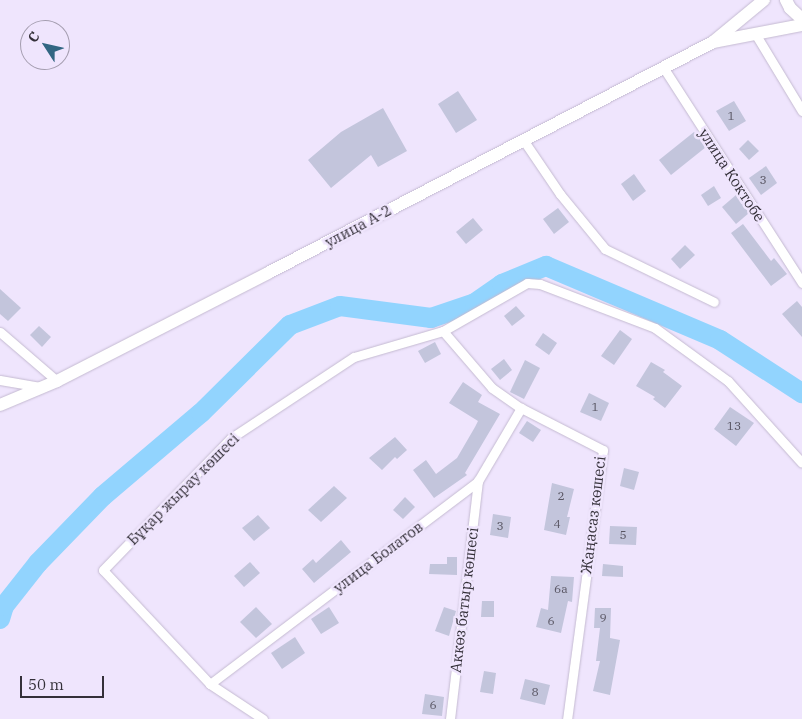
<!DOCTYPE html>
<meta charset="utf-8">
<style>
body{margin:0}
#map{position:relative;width:802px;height:719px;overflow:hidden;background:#efe5fd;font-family:"IBM Plex Serif",serif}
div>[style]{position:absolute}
.river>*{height:20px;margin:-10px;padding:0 10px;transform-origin:10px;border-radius:10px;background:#92d4fe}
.building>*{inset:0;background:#c3c5dc}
.roads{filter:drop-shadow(0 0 1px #c4bad1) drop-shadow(0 0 1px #c4bad1)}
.street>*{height:9px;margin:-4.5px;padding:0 4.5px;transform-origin:4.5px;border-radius:4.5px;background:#fff}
.secondary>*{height:12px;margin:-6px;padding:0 6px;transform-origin:6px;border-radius:6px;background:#fff}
span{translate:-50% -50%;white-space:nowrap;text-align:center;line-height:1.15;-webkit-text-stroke:5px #efe5fd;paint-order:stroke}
.number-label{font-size:12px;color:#585562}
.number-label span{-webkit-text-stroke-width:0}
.street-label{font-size:15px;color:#343039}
.north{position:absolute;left:20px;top:20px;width:50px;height:50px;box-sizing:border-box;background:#efe5fd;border:1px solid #a49daf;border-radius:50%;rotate:305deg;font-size:14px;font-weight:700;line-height:20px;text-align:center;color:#343039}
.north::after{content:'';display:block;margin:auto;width:18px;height:22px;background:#326683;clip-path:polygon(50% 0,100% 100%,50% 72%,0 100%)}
.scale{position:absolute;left:20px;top:676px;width:84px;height:22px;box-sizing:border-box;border:2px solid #343039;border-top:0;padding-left:6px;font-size:15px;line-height:18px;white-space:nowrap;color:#343039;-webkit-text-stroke:4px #efe5fd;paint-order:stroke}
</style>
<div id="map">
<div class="river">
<i style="left:0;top:619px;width:14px;rotate:-73deg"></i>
<i style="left:4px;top:606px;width:55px;rotate:-51.7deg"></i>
<i style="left:38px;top:563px;width:93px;rotate:-45.9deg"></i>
<i style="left:103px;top:496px;width:128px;rotate:-40.3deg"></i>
<i style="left:201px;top:413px;width:125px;rotate:-44.7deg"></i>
<i style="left:290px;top:325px;width:53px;rotate:-20.8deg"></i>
<i style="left:340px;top:306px;width:92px;rotate:7.5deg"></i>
<i style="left:431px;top:318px;width:46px;rotate:-18.8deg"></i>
<i style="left:475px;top:303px;width:33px;rotate:-35deg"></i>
<i style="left:502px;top:284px;width:48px;rotate:-22.2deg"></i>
<i style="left:546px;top:266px;width:189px;rotate:23deg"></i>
<i style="left:720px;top:340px;width:98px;rotate:32.9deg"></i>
</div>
<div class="building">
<i style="clip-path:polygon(458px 91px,477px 120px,456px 133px,438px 104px)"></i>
<i style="clip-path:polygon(734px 101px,746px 121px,729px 131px,716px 111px)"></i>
<i style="clip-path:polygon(383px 108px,407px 151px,378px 167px,371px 155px,331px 188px,308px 160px,341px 132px)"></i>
<i style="clip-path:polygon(694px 132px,706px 147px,671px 175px,659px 160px)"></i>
<i style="clip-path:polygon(748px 140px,759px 151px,749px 160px,739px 149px)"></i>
<i style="clip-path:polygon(766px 166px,777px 183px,761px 195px,749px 178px)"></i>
<i style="clip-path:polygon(634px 174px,646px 191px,633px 201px,621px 184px)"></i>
<i style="clip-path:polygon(714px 186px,721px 198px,708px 206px,701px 195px)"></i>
<i style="clip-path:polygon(736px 195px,749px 213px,736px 224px,722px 207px)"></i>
<i style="clip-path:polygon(558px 208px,569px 222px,554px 234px,543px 219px)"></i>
<i style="clip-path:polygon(473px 218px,483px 230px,466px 244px,456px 232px)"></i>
<i style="clip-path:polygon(743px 224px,771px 261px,774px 258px,787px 274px,771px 286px,731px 233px)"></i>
<i style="clip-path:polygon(685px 245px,695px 255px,680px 269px,671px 259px)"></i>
<i style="clip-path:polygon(0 289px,21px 308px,8px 321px,0 314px)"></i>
<i style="clip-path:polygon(797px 301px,802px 307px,802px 337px,782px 314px)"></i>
<i style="clip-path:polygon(516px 306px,525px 316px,512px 326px,504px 316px)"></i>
<i style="clip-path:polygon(39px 326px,51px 337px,42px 347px,30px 335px)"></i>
<i style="clip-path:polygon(620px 330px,632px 339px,614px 365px,601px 356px)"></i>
<i style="clip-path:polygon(543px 333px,557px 343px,549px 355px,535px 345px)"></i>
<i style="clip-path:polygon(435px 342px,441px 354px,425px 363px,418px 351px)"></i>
<i style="clip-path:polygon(504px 359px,512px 370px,500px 380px,491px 369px)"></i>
<i style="clip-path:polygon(525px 360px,540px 368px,524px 399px,510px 392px)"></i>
<i style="clip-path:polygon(651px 362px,665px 370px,663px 372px,682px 386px,665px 408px,653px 399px,655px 397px,636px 386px)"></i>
<i style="clip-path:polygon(463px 382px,482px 395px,478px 402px,500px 414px,465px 473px,467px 475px,434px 498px,413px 470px,426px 460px,436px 474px,457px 458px,475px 427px,478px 421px,449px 403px)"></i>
<i style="clip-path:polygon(589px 393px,609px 403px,601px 421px,580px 412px)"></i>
<i style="clip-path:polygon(730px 407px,754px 423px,736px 446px,714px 429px)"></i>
<i style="clip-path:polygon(527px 421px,541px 430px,533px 442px,519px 433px)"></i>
<i style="clip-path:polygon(395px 437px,407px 450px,397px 459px,395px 457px,382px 470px,369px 458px)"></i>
<i style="clip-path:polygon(624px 468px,639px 472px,634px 490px,620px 486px)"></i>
<i style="clip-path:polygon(552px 483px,574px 489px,567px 517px,570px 517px,566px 535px,544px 530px)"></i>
<i style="clip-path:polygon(334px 486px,347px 498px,321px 522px,308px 510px)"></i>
<i style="clip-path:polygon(405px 497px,415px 507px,403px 519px,393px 510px)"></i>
<i style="clip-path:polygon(493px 514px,511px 517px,508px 538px,490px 535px)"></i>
<i style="clip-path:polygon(258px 515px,270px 528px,254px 541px,242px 528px)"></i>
<i style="clip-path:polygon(610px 526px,637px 527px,636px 545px,609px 544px)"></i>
<i style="clip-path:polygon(341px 540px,351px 552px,314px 583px,302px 569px,313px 559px,316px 563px)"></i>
<i style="clip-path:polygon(447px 557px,457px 557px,457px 575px,429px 574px,430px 564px,447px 564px)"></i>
<i style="clip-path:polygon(250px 562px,260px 573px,244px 587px,234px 576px)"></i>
<i style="clip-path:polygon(603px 564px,623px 566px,623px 577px,602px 576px)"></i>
<i style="clip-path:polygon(551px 576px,574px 577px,572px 602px,568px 601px,561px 633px,536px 627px,541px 608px,548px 610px)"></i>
<i style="clip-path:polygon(482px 601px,494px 601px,494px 617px,481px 617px)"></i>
<i style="clip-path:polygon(256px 607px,272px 624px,256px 638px,240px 622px)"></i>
<i style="clip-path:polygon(329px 607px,339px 623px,321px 634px,311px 619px)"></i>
<i style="clip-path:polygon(444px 607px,456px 611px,449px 636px,435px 631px)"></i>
<i style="clip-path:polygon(595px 608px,611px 608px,610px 638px,620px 640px,610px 695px,593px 691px,600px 661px,596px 661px,600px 628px,594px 628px)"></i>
<i style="clip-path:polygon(295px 637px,305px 653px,282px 669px,271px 653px)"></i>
<i style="clip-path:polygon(484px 671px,496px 673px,493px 694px,480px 692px)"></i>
<i style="clip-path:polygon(525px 679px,550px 685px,545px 705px,520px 699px)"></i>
<i style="clip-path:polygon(425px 694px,444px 697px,442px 716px,422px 714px)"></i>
</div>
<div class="roads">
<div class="street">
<i style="left:756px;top:35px;width:89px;rotate:58.8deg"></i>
<i style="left:663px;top:67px;width:257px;rotate:57.2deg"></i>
<i style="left:524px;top:141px;width:64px;rotate:55.8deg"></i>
<i style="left:560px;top:194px;width:71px;rotate:50.7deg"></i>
<i style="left:605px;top:249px;width:121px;rotate:25.9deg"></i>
<i style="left:443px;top:331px;width:75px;rotate:49.3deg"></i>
<i style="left:492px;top:388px;width:35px;rotate:35deg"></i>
<i style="left:521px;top:408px;width:92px;rotate:27.1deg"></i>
<i style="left:603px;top:450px;width:271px;rotate:97.6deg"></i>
<i style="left:0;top:332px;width:75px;rotate:40.7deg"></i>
<i style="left:0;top:380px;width:42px;rotate:9.7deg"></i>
<i style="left:210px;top:684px;width:336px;rotate:-37.1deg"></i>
<i style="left:478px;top:481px;width:85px;rotate:-59.5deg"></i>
<i style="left:263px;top:719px;width:64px;rotate:-146.6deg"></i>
<i style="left:210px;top:684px;width:156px;rotate:-133.2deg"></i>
<i style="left:103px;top:570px;width:184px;rotate:-45.9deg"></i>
<i style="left:231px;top:438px;width:147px;rotate:-33.4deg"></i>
<i style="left:354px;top:357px;width:93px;rotate:-16.3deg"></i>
<i style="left:443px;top:331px;width:97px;rotate:-29.7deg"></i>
<i style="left:527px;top:283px;width:13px;rotate:4deg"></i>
<i style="left:540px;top:284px;width:123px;rotate:20.9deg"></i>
<i style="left:655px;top:328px;width:90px;rotate:36deg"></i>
<i style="left:728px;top:381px;width:110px;rotate:47.9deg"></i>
<i style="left:450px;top:719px;width:240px;rotate:-83.3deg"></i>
</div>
<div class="secondary">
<i style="left:786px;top:0;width:9px;rotate:63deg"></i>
<i style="left:790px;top:8px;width:16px;rotate:43deg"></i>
<i style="left:713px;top:42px;width:91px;rotate:-10.8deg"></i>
<i style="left:0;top:405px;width:62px;rotate:-22.8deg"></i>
<i style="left:57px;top:381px;width:237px;rotate:-27.1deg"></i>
<i style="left:268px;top:273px;width:501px;rotate:-27.43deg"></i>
<i style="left:713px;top:42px;width:66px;rotate:-39.5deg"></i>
</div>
</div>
<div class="number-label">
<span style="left:731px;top:116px">1</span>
<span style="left:763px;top:180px">3</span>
<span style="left:595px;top:407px">1</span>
<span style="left:734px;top:426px">13</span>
<span style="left:561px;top:496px">2</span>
<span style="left:557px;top:524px">4</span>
<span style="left:500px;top:526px">3</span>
<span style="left:623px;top:535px">5</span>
<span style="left:561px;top:589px">6а</span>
<span style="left:603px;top:618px">9</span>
<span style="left:551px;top:621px">6</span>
<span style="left:535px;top:692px">8</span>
<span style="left:433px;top:705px">6</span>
</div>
<div class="street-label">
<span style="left:732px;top:175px;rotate:57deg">улица Коктобе</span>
<span style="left:358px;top:226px;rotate:-28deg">улица А-2</span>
<span style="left:183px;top:489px;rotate:-45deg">Бұқар жырау көшесі</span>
<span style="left:593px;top:515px;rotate:-83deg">Жаңасаз көшесі</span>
<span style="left:378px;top:557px;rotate:-37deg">улица Болатов</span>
<span style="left:464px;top:600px;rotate:-83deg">Аккөз батыр көшесі</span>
</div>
<div class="north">С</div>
<div class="scale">50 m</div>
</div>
